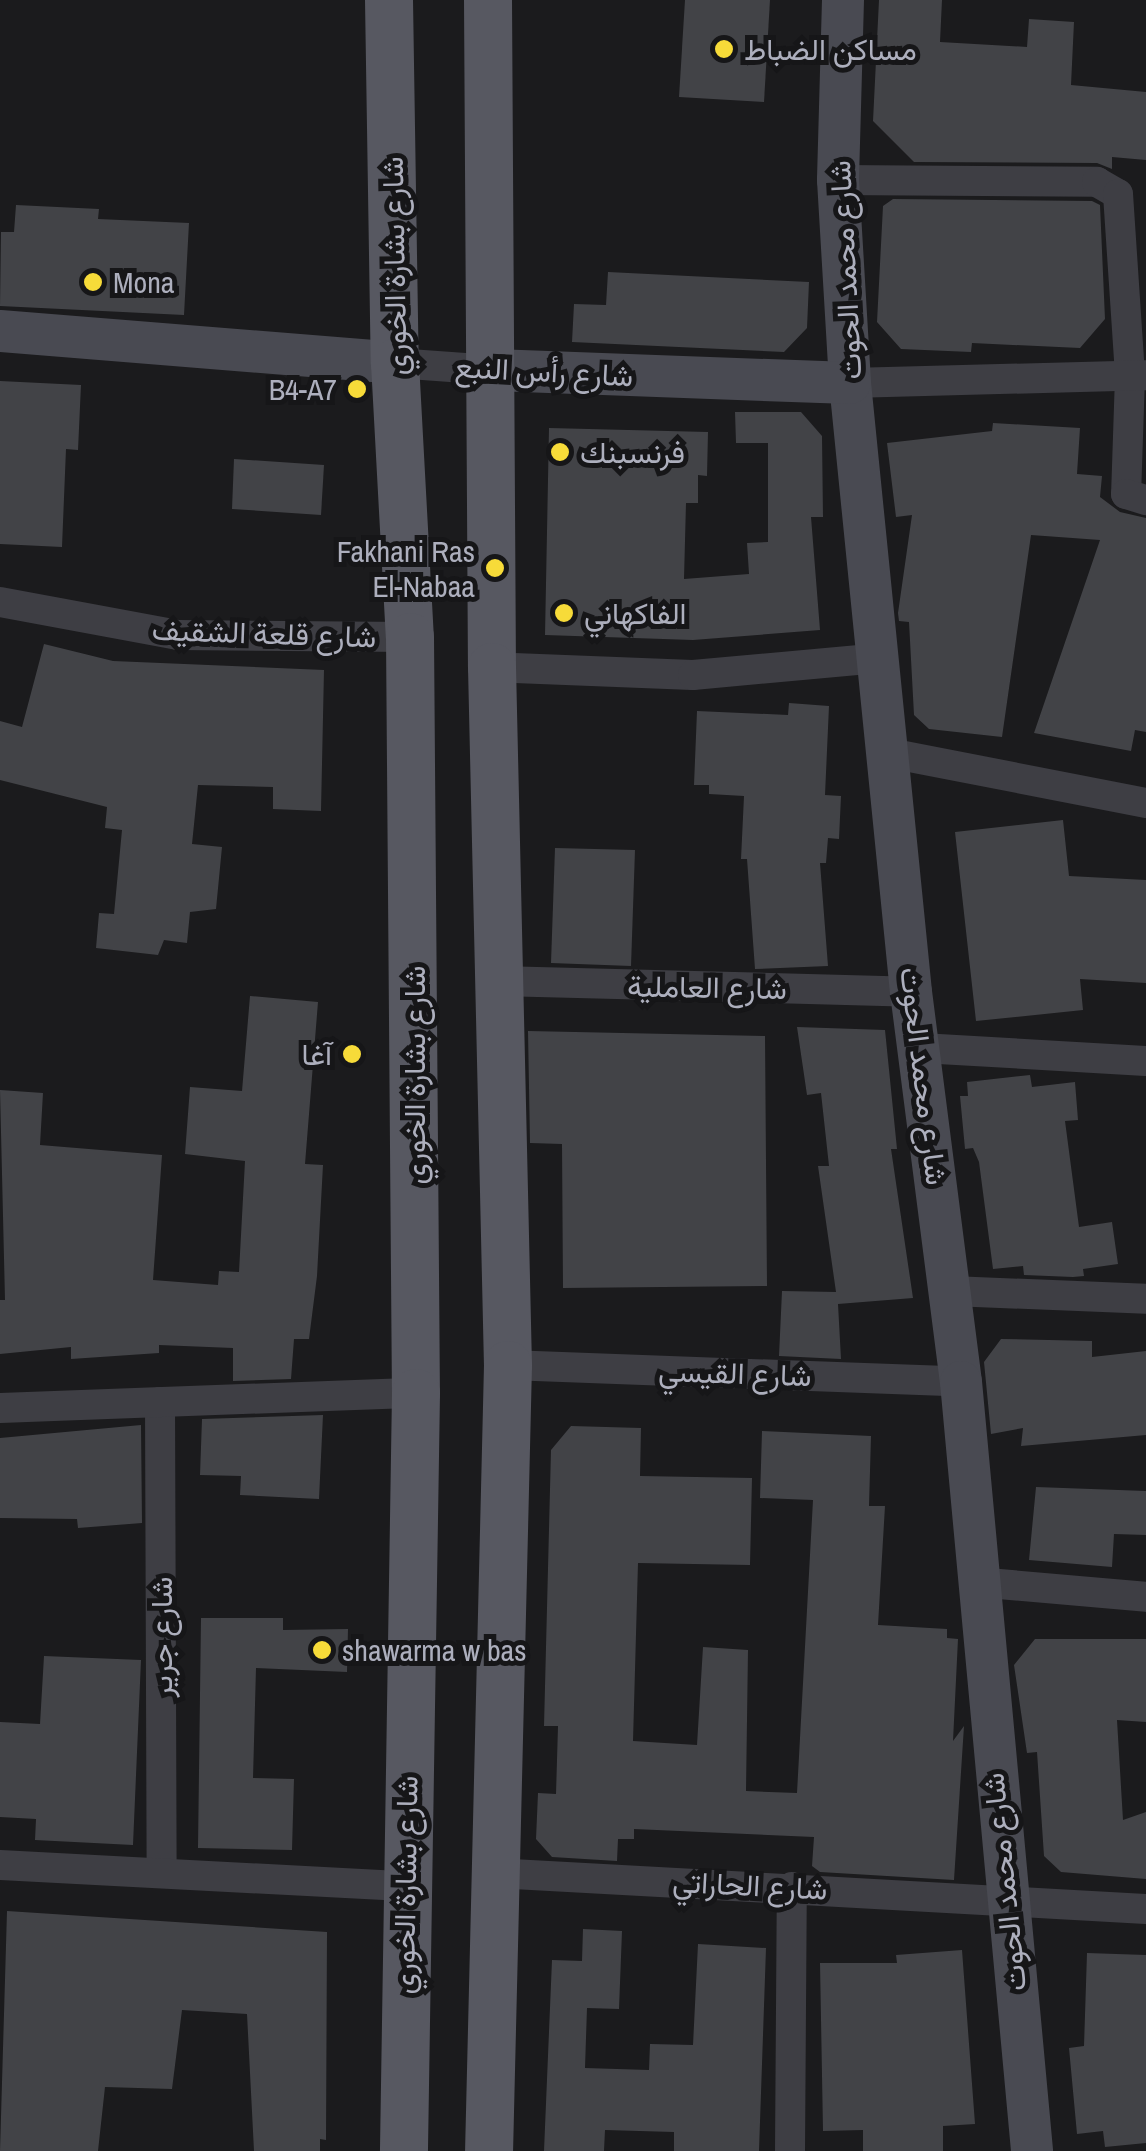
<!DOCTYPE html>
<meta charset="utf-8">
<style>
body{margin:0}
#map{position:relative;width:1146px;height:2151px;overflow:hidden;background:#1b1b1d;font-family:"Archivo Narrow",Vazirmatn,sans-serif}
div>[style]{position:absolute}
.building>*{inset:0;background:#424347}
.street>*{height:30px;margin:-15px;padding:0 15px;transform-origin:15px;border-radius:15px;background:#3e3e44}
.secondary>*{height:42px;margin:-21px;padding:0 21px;transform-origin:21px;border-radius:21px;background:#494a52}
.primary>*{height:48px;margin:-24px;padding:0 24px;transform-origin:24px;border-radius:24px;background:#575861}
.dots>*{width:28px;height:28px;translate:-50% -50%;box-sizing:border-box;border:5px solid #161618;border-radius:50%}
span{translate:-50% -50%;white-space:nowrap;text-align:center;line-height:1.15;-webkit-text-stroke:10px #161618;paint-order:stroke}
.poi-label{font-size:30px;color:#adafbd}
.left{translate:0 -50%;text-align:left}
.right{translate:-100% -50%;text-align:right}
.street-label{font-size:30px;color:#adafbd}
</style>
<div id="map">
<div class="building">
<i style="clip-path:polygon(685px 0,770px 0,764px 102px,679px 97px)"></i>
<i style="clip-path:polygon(879px 0,942px 0,940px 42px,1027px 47px,1029px 19px,1074px 22px,1071px 85px,1146px 92px,1146px 160px,1112px 157px,1112px 169px,1097px 163px,914px 162px,873px 121px)"></i>
<i style="clip-path:polygon(893px 199px,1092px 201px,1100px 205px,1105px 319px,1080px 348px,972px 343px,971px 352px,901px 349px,877px 322px,883px 206px)"></i>
<i style="clip-path:polygon(16px 205px,99px 209px,98px 219px,189px 223px,184px 315px,0 306px,1px 232px,14px 232px)"></i>
<i style="clip-path:polygon(608px 272px,809px 282px,807px 328px,784px 352px,572px 342px,574px 304px,606px 305px)"></i>
<i style="clip-path:polygon(0 381px,81px 385px,78px 450px,66px 449px,62px 547px,0 544px)"></i>
<i style="clip-path:polygon(735px 412px,801px 412px,822px 436px,823px 517px,811px 517px,820px 630px,693px 640px,545px 635px,549px 428px,708px 432px,707px 476px,698px 475px,698px 503px,686px 503px,684px 579px,749px 574px,747px 543px,768px 542px,768px 443px,736px 443px)"></i>
<i style="clip-path:polygon(993px 423px,1080px 428px,1077px 474px,1102px 476px,1100px 497px,1120px 512px,1146px 518px,1146px 732px,1135px 730px,1131px 751px,1034px 733px,1100px 540px,1031px 535px,1002px 737px,929px 729px,914px 715px,909px 622px,899px 621px,898px 613px,912px 515px,896px 517px,887px 443px,992px 431px)"></i>
<i style="clip-path:polygon(234px 459px,324px 465px,321px 515px,232px 509px)"></i>
<i style="clip-path:polygon(44px 644px,113px 661px,324px 670px,321px 811px,273px 809px,273px 787px,198px 785px,192px 844px,222px 847px,216px 909px,190px 912px,187px 943px,164px 940px,158px 955px,96px 948px,99px 913px,114px 914px,122px 830px,105px 828px,107px 807px,0 780px,0 721px,22px 727px)"></i>
<i style="clip-path:polygon(789px 703px,829px 706px,825px 795px,841px 796px,839px 839px,828px 838px,826px 863px,820px 863px,828px 966px,755px 969px,747px 859px,741px 859px,744px 796px,709px 794px,709px 785px,694px 785px,697px 711px,788px 715px)"></i>
<i style="clip-path:polygon(1063px 820px,1069px 876px,1146px 880px,1146px 983px,1080px 979px,1083px 1010px,976px 1021px,955px 832px)"></i>
<i style="clip-path:polygon(555px 848px,635px 850px,631px 966px,551px 963px)"></i>
<i style="clip-path:polygon(250px 996px,318px 1002px,305px 1164px,323px 1165px,317px 1276px,309px 1339px,294px 1339px,291px 1379px,233px 1381px,233px 1348px,159px 1345px,159px 1353px,71px 1359px,71px 1347px,0 1354px,0 1300px,5px 1300px,0 1090px,43px 1093px,40px 1145px,162px 1155px,153px 1280px,218px 1285px,219px 1271px,239px 1272px,245px 1161px,185px 1154px,190px 1087px,242px 1091px)"></i>
<i style="clip-path:polygon(797px 1027px,885px 1030px,897px 1149px,891px 1149px,913px 1298px,838px 1304px,841px 1359px,779px 1356px,782px 1291px,836px 1292px,818px 1166px,829px 1166px,821px 1093px,807px 1095px)"></i>
<i style="clip-path:polygon(528px 1031px,765px 1036px,767px 1286px,563px 1288px,562px 1144px,530px 1143px)"></i>
<i style="clip-path:polygon(1030px 1075px,1032px 1087px,1075px 1082px,1078px 1120px,1065px 1121px,1079px 1227px,1112px 1222px,1118px 1264px,1083px 1269px,1084px 1276px,1073px 1277px,1024px 1275px,1023px 1266px,993px 1269px,979px 1162px,973px 1148px,965px 1149px,960px 1096px,968px 1096px,967px 1082px)"></i>
<i style="clip-path:polygon(1001px 1339px,1092px 1341px,1092px 1357px,1146px 1351px,1146px 1435px,1021px 1446px,1023px 1428px,991px 1434px,984px 1362px)"></i>
<i style="clip-path:polygon(323px 1415px,319px 1499px,240px 1495px,241px 1476px,200px 1475px,202px 1419px)"></i>
<i style="clip-path:polygon(141px 1425px,142px 1523px,78px 1528px,77px 1519px,0 1518px,0 1438px)"></i>
<i style="clip-path:polygon(571px 1426px,641px 1428px,640px 1476px,752px 1478px,750px 1565px,638px 1563px,633px 1741px,697px 1745px,703px 1647px,748px 1650px,746px 1791px,797px 1793px,813px 1500px,760px 1498px,762px 1431px,871px 1436px,869px 1506px,885px 1506px,878px 1625px,947px 1629px,947px 1638px,958px 1639px,953px 1741px,964px 1726px,954px 1880px,820px 1872px,812px 1866px,814px 1837px,634px 1829px,634px 1839px,618px 1839px,617px 1861px,552px 1857px,536px 1839px,538px 1793px,556px 1794px,558px 1726px,544px 1726px,551px 1450px)"></i>
<i style="clip-path:polygon(1036px 1487px,1146px 1491px,1146px 1535px,1114px 1534px,1112px 1567px,1029px 1560px)"></i>
<i style="clip-path:polygon(201px 1618px,283px 1618px,283px 1630px,348px 1629px,347px 1672px,256px 1668px,253px 1778px,294px 1779px,292px 1850px,198px 1848px)"></i>
<i style="clip-path:polygon(1035px 1639px,1146px 1639px,1146px 1722px,1117px 1720px,1123px 1820px,1146px 1812px,1146px 1879px,1061px 1872px,1044px 1856px,1037px 1752px,1027px 1753px,1014px 1665px)"></i>
<i style="clip-path:polygon(44px 1656px,141px 1660px,133px 1845px,35px 1840px,36px 1819px,0 1817px,0 1722px,40px 1724px)"></i>
<i style="clip-path:polygon(7px 1911px,327px 1932px,326px 2140px,320px 2139px,320px 2151px,254px 2151px,247px 2014px,182px 2010px,172px 2089px,105px 2087px,98px 2151px,0 2151px)"></i>
<i style="clip-path:polygon(583px 1929px,622px 1931px,619px 2009px,587px 2008px,585px 2068px,649px 2070px,650px 2044px,693px 2045px,698px 1944px,766px 1948px,759px 2151px,674px 2151px,674px 2132px,605px 2130px,604px 2151px,544px 2151px,552px 1960px,582px 1961px)"></i>
<i style="clip-path:polygon(962px 1950px,975px 2124px,943px 2126px,943px 2151px,863px 2151px,863px 2130px,823px 2131px,820px 1963px,897px 1963px,896px 1955px)"></i>
<i style="clip-path:polygon(1087px 1953px,1146px 1955px,1146px 2143px,1105px 2147px,1103px 2131px,1077px 2134px,1069px 2048px,1084px 2046px)"></i>
</div>
<div class="street">
<i style="left:838px;top:180px;width:259px;rotate:0.4deg"></i>
<i style="left:1097px;top:182px;width:24px;rotate:30deg"></i>
<i style="left:1118px;top:194px;width:182px;rotate:86.2deg"></i>
<i style="left:1130px;top:376px;width:118px;rotate:91.9deg"></i>
<i style="left:1126px;top:494px;width:21px;rotate:17deg"></i>
<i style="left:395px;top:363px;width:98px;rotate:4.1deg"></i>
<i style="left:850px;top:383px;width:296px;rotate:-1.5deg"></i>
<i style="left:0;top:602px;width:181px;rotate:10.5deg"></i>
<i style="left:178px;top:635px;width:232px;rotate:0.5deg"></i>
<i style="left:492px;top:667px;width:201px;rotate:2.3deg"></i>
<i style="left:693px;top:675px;width:189px;rotate:-5.2deg"></i>
<i style="left:889px;top:753px;width:262px;rotate:11deg"></i>
<i style="left:503px;top:981px;width:408px;rotate:1.5deg"></i>
<i style="left:921px;top:1048px;width:225px;rotate:3.3deg"></i>
<i style="left:951px;top:1291px;width:195px;rotate:2.3deg"></i>
<i style="left:508px;top:1365px;width:453px;rotate:2.1deg"></i>
<i style="left:160px;top:1402px;width:469px;rotate:89.8deg"></i>
<i style="left:0;top:1408px;width:416px;rotate:-2.1deg"></i>
<i style="left:976px;top:1582px;width:171px;rotate:5deg"></i>
<i style="left:0;top:1865px;width:404px;rotate:3deg"></i>
<i style="left:496px;top:1873px;width:651px;rotate:3.17deg"></i>
<i style="left:790px;top:2151px;width:264px;rotate:-89.6deg"></i>
</div>
<div class="secondary">
<i style="left:843px;top:0;width:180px;rotate:91.6deg"></i>
<i style="left:838px;top:180px;width:203px;rotate:86.6deg"></i>
<i style="left:850px;top:383px;width:612px;rotate:84.28deg"></i>
<i style="left:911px;top:992px;width:393px;rotate:82.7deg"></i>
<i style="left:961px;top:1382px;width:772px;rotate:84.72deg"></i>
<i style="left:0;top:331px;width:396px;rotate:4.6deg"></i>
<i style="left:493px;top:370px;width:357px;rotate:2.1deg"></i>
</div>
<div class="primary">
<i style="left:389px;top:0;width:363px;rotate:89.1deg"></i>
<i style="left:395px;top:363px;width:274px;rotate:86.9deg"></i>
<i style="left:410px;top:637px;width:756px;rotate:89.55deg"></i>
<i style="left:416px;top:1393px;width:758px;rotate:90.91deg"></i>
<i style="left:488px;top:0;width:667px;rotate:89.66deg"></i>
<i style="left:492px;top:667px;width:698px;rotate:88.69deg"></i>
<i style="left:508px;top:1365px;width:786px;rotate:91.38deg"></i>
</div>
<div class="dots">
<i style="left:724px;top:49px;background:#f7db39"></i>
<i style="left:93px;top:282px;background:#f7db39"></i>
<i style="left:357px;top:389px;background:#f7db39"></i>
<i style="left:560px;top:452px;background:#f7db39"></i>
<i style="left:495px;top:568px;background:#f7db39"></i>
<i style="left:564px;top:613px;background:#f7db39"></i>
<i style="left:352px;top:1054px;background:#f7db39"></i>
<i style="left:322px;top:1650px;background:#f7db39"></i>
</div>
<div class="poi-label">
<span class="left" style="left:744px;top:49px">مساكن الضباط</span>
<span class="left" style="left:113px;top:282px">Mona</span>
<span class="right" style="left:337px;top:389px">B4-A7</span>
<span class="left" style="left:580px;top:452px">فرنسبنك</span>
<span class="right" style="left:475px;top:568px">Fakhani Ras<br>El-Nabaa</span>
<span class="left" style="left:584px;top:613px">الفاكهاني</span>
<span class="right" style="left:332px;top:1054px">آغا</span>
<span class="left" style="left:342px;top:1650px">shawarma w bas</span>
</div>
<div class="street-label">
<span style="left:394px;top:266px;rotate:-91deg">شارع بشارة الخوري</span>
<span style="left:845px;top:270px;rotate:-93deg">شارع محمد الحوت</span>
<span style="left:544px;top:371px;rotate:3deg">شارع رأس النبع</span>
<span style="left:264px;top:633px;rotate:2deg">شارع قلعة الشقيف</span>
<span style="left:707px;top:987px;rotate:1deg">شارع العاملية</span>
<span style="left:414px;top:1075px;rotate:-90deg">شارع بشارة الخوري</span>
<span style="left:924px;top:1076px;rotate:83deg">شارع محمد الحوت</span>
<span style="left:735px;top:1373px;rotate:2deg">شارع القيسي</span>
<span style="left:161px;top:1637px;rotate:-90deg">شارع جرير</span>
<span style="left:1004px;top:1882px;rotate:-96deg">شارع محمد الحوت</span>
<span style="left:405px;top:1885px;rotate:-89deg">شارع بشارة الخوري</span>
<span style="left:750px;top:1885px;rotate:3deg">شارع الحاراتي</span>
</div>
</div>
